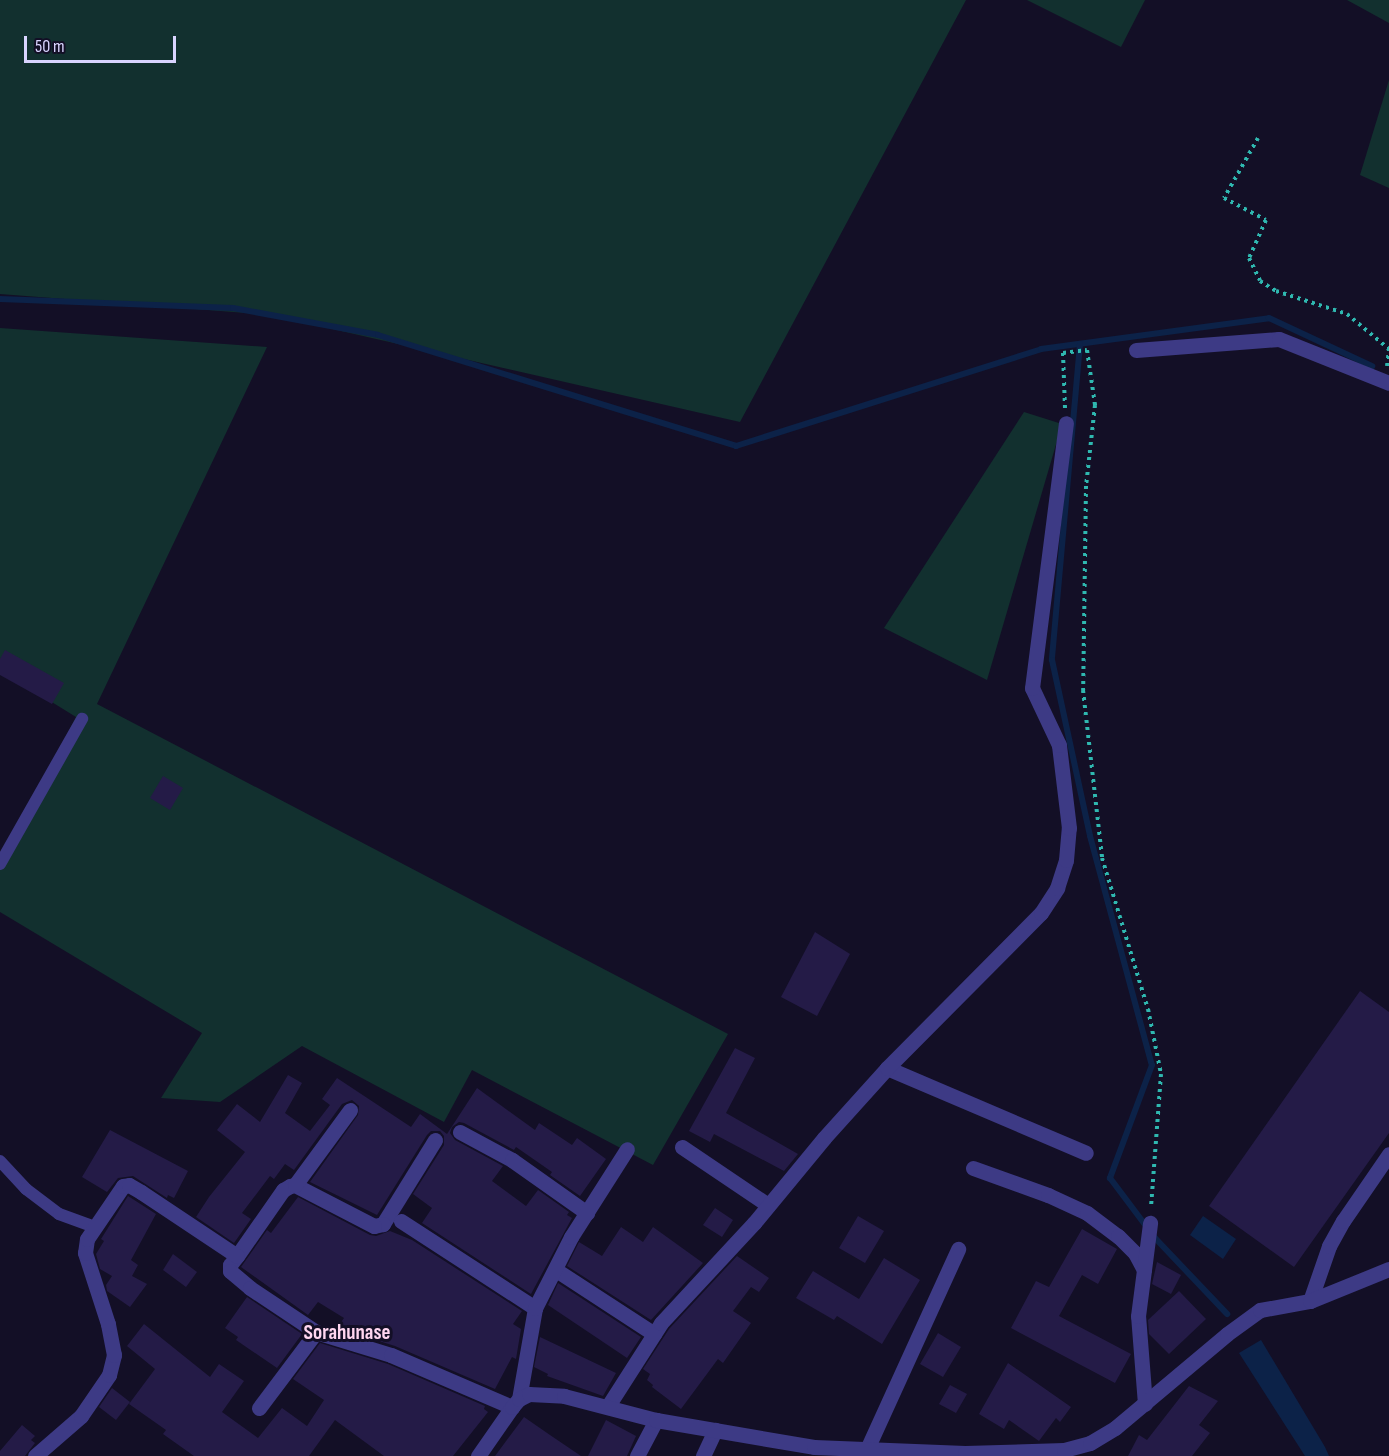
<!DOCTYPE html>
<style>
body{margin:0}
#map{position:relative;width:1389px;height:1456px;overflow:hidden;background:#130f26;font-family:"Sofia Sans Condensed",sans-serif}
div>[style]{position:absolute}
.green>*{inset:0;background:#12302f}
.water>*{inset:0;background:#0c2248}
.stream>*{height:6px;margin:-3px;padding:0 3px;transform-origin:3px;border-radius:3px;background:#0c2248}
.building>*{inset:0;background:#241b47}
.path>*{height:4px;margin-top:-2px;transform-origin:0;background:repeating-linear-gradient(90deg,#2fb8b0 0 3px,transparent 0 7.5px)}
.service>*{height:12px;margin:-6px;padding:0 6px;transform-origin:6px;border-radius:6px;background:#3d3a85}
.minor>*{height:15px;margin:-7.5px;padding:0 7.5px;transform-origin:7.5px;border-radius:7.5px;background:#3d3a85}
.tertiary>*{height:15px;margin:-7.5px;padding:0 7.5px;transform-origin:7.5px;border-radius:7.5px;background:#3d3a85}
span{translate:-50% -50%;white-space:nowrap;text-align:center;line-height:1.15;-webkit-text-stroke:6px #130f26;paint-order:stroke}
.quarter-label{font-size:21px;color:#ffd6f0;font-weight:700}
.scale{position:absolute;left:24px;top:36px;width:152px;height:27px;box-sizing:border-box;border:3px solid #d9d4ff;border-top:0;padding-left:8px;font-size:18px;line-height:21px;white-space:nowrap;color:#d9d4ff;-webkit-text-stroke:4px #130f26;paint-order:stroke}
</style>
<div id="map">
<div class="green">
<i style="clip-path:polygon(0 0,966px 0,740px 422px,271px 315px,0 294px)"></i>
<i style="clip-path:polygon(1027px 0,1145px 0,1121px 47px)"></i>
<i style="clip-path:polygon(1347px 0,1389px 0,1389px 23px)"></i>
<i style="clip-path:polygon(1389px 80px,1389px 188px,1360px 175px)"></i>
<i style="clip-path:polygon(0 328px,267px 347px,97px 704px,728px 1034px,653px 1165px,472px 1070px,444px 1122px,302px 1046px,220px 1102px,161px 1098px,202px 1033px,0 912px,0 863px,76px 717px,0 670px)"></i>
<i style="clip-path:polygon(1024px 412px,1062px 424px,987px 680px,884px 628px)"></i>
</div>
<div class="water">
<i style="clip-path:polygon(1203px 1216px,1236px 1239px,1223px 1259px,1190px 1235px)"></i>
<i style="clip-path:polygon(1261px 1340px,1325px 1447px,1329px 1456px,1305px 1456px,1239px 1353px)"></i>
</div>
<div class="stream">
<i style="left:0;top:299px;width:233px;rotate:2.2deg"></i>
<i style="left:233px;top:308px;width:147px;rotate:10.5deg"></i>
<i style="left:378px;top:335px;width:375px;rotate:17.2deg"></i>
<i style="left:736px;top:446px;width:320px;rotate:-17.6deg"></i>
<i style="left:1041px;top:349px;width:230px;rotate:-7.7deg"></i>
<i style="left:1269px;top:318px;width:114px;rotate:25deg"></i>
<i style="left:1080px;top:344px;width:317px;rotate:95.1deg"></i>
<i style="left:1052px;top:660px;width:180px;rotate:77.8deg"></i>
<i style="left:1090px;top:836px;width:237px;rotate:74.9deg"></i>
<i style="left:1152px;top:1065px;width:121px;rotate:110.4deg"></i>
<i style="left:1110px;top:1178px;width:75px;rotate:53.1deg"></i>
<i style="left:1155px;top:1238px;width:105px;rotate:46.5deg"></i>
</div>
<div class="building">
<i style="clip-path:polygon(5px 650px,64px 683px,52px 704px,0 675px,0 659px)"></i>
<i style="clip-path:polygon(163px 776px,183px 788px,170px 810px,150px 798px)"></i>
<i style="clip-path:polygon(815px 932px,850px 954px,817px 1016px,781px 997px)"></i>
<i style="clip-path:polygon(1360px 991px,1389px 1012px,1389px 1133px,1294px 1267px,1209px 1206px)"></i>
<i style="clip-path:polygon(735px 1048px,755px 1058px,726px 1113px,798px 1154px,784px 1171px,714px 1134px,710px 1142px,689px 1131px)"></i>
<i style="clip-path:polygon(288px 1075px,302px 1083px,285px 1113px,310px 1131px,330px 1105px,322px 1099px,337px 1078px,411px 1127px,420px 1114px,447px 1134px,477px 1088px,535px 1130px,539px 1123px,572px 1145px,577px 1138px,606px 1159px,580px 1196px,550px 1175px,552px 1172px,516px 1147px,514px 1150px,464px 1123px,459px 1122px,452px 1127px,450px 1133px,455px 1140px,503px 1166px,492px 1181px,526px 1206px,538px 1190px,569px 1212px,567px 1215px,572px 1218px,531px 1294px,422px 1223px,432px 1208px,413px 1194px,444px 1145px,444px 1136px,440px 1131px,431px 1131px,427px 1135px,377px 1215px,310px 1182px,358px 1115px,359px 1106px,352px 1100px,342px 1104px,294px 1170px,285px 1164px,274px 1179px,270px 1176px,242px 1213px,251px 1219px,234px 1243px,196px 1217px,209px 1197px,245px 1152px,217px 1130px,237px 1104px,260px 1122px)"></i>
<i style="clip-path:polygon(110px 1130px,188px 1171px,174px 1198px,168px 1195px,167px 1198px,133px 1176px,118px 1178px,107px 1192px,82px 1177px)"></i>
<i style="clip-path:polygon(128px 1196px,156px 1214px,131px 1260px,138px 1265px,132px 1276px,147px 1284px,130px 1307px,107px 1291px,106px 1285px,112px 1276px,100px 1269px,96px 1254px,104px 1241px,101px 1239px)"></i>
<i style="clip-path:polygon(298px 1197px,370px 1235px,376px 1236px,390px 1231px,412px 1240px,522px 1311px,513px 1324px,521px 1329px,516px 1359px,512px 1357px,495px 1389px,395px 1346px,337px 1328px,344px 1318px,318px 1302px,308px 1315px,241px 1267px,267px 1230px,271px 1233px)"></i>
<i style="clip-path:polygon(715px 1208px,733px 1220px,722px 1237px,703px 1225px)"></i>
<i style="clip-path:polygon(858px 1216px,884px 1231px,865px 1263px,839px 1248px)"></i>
<i style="clip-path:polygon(621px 1227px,643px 1242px,653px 1227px,703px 1263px,651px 1320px,567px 1266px,579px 1242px,602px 1256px)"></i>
<i style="clip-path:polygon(1082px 1229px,1117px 1249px,1098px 1284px,1082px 1275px,1059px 1316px,1131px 1354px,1115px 1383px,1011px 1328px,1036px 1281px,1049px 1287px)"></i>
<i style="clip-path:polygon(173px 1254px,197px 1272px,186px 1287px,163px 1270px)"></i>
<i style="clip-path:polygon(737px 1256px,769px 1278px,759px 1292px,751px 1287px,733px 1311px,751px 1323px,723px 1363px,718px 1359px,681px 1409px,652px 1387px,653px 1385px,647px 1380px,650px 1374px,643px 1369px,669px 1329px)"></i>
<i style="clip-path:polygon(884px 1258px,920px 1280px,882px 1344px,837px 1316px,834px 1320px,796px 1298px,813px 1271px,859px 1299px)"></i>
<i style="clip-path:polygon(1157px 1262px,1181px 1275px,1171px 1294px,1152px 1284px)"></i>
<i style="clip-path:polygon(558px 1283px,641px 1337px,627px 1358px,548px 1305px)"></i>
<i style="clip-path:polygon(1179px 1291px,1206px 1319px,1169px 1354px,1149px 1334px,1148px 1320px)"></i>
<i style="clip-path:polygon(247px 1297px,302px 1334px,277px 1368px,236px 1340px,238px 1337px,225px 1328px)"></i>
<i style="clip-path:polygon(144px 1324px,210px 1377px,219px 1364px,244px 1381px,222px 1412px,258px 1438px,282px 1408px,307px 1426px,324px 1400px,293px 1379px,320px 1343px,388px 1364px,485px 1406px,484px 1409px,488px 1412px,453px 1456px,384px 1456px,335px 1420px,309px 1456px,194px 1456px,163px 1434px,166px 1430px,129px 1404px,155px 1369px,127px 1346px)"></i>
<i style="clip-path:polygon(938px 1333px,961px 1347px,943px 1377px,920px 1364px)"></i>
<i style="clip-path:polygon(540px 1337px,616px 1373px,603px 1396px,547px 1376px,548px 1374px,534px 1367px)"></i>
<i style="clip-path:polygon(1008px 1363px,1071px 1407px,1060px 1422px,1056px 1418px,1039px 1441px,1009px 1420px,1004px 1429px,979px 1414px)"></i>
<i style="clip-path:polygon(950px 1385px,967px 1394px,956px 1413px,939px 1404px)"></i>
<i style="clip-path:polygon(1189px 1386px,1218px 1401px,1199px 1425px,1210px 1433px,1192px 1456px,1128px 1456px,1139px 1435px,1147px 1440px)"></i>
<i style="clip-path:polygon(112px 1388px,130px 1402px,116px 1420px,99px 1407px)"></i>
<i style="clip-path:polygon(524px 1417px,550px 1435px,581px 1456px,495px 1456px)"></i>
<i style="clip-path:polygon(606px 1420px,636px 1436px,627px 1456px,588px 1456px)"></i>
<i style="clip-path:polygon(22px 1425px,35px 1436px,31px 1440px,35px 1443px,25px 1456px,0 1456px,0 1451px)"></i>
</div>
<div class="path">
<i style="left:1258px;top:138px;width:69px;rotate:119.5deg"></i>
<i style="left:1224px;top:198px;width:47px;rotate:27.6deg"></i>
<i style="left:1266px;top:220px;width:42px;rotate:114.1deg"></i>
<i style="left:1249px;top:258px;width:25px;rotate:64deg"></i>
<i style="left:1260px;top:281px;width:19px;rotate:32deg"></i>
<i style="left:1276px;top:291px;width:75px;rotate:17.9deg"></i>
<i style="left:1347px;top:314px;width:55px;rotate:39.8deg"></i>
<i style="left:1387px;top:366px;width:17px;rotate:-83deg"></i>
<i style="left:1065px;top:408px;width:55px;rotate:-92.1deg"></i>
<i style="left:1063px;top:353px;width:24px;rotate:-7deg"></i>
<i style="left:1087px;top:350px;width:56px;rotate:81.7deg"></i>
<i style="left:1095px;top:405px;width:81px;rotate:96.3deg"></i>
<i style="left:1086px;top:486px;width:204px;rotate:90.8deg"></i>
<i style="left:1083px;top:690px;width:169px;rotate:83.5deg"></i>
<i style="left:1102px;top:858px;width:158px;rotate:73.1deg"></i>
<i style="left:1148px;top:1009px;width:66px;rotate:78.7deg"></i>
<i style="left:1161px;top:1074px;width:133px;rotate:94.3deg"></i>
</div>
<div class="service">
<i style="left:0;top:864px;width:167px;rotate:-60.5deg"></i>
<i style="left:0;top:1161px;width:38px;rotate:47deg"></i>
<i style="left:26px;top:1189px;width:41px;rotate:37.1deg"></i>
<i style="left:59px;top:1214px;width:38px;rotate:20deg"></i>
</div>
<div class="minor">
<i style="left:1136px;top:350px;width:143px;rotate:-4.4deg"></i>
<i style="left:1279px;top:339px;width:118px;rotate:21.8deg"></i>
<i style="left:887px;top:1068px;width:216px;rotate:23.1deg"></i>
<i style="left:460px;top:1132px;width:59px;rotate:28.3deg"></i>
<i style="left:512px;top:1160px;width:92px;rotate:35.2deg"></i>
<i style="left:435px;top:1140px;width:99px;rotate:121.8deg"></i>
<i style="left:383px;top:1224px;width:9px;rotate:167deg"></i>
<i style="left:374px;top:1226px;width:89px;rotate:-152.6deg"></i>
<i style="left:295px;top:1185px;width:5px;rotate:169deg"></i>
<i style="left:290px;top:1186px;width:8px;rotate:150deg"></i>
<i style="left:283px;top:1190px;width:80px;rotate:124.9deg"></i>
<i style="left:237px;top:1256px;width:11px;rotate:128deg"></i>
<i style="left:230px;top:1265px;width:6px;rotate:90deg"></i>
<i style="left:230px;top:1271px;width:26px;rotate:40deg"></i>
<i style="left:250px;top:1288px;width:79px;rotate:33.7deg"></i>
<i style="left:316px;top:1332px;width:78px;rotate:17deg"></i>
<i style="left:391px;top:1355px;width:132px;rotate:23.3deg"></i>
<i style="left:682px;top:1147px;width:104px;rotate:34deg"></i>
<i style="left:973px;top:1168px;width:80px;rotate:19.8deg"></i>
<i style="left:1048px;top:1195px;width:43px;rotate:24.8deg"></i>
<i style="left:1087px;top:1213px;width:39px;rotate:37deg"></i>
<i style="left:1118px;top:1236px;width:24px;rotate:45deg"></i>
<i style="left:1135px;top:1253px;width:19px;rotate:62deg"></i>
<i style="left:295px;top:1185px;width:93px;rotate:-53.7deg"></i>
<i style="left:401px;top:1221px;width:160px;rotate:33deg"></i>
<i style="left:556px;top:1270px;width:117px;rotate:33.1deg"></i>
<i style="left:1310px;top:1301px;width:58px;rotate:-70.9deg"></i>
<i style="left:1329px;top:1246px;width:29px;rotate:-61deg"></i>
<i style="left:1343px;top:1221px;width:81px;rotate:-55.5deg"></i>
<i style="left:519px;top:1399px;width:92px;rotate:-80deg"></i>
<i style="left:535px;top:1308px;width:80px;rotate:-63.1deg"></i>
<i style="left:571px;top:1237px;width:104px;rotate:-57.5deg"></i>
<i style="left:1145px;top:1404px;width:88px;rotate:-94.5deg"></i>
<i style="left:1138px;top:1316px;width:94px;rotate:-82.6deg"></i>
<i style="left:608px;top:1406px;width:98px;rotate:-57.4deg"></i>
<i style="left:661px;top:1323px;width:137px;rotate:-47.1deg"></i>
<i style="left:754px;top:1223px;width:110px;rotate:-50.5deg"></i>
<i style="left:824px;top:1138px;width:94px;rotate:-48deg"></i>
<i style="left:887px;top:1068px;width:218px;rotate:-45.2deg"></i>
<i style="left:1041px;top:913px;width:30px;rotate:-57deg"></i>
<i style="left:1057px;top:888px;width:29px;rotate:-72deg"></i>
<i style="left:1066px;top:860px;width:32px;rotate:-85deg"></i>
<i style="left:1069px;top:828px;width:84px;rotate:-96.9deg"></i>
<i style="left:1059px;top:745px;width:63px;rotate:-115.3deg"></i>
<i style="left:1032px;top:688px;width:267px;rotate:-82.7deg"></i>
<i style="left:259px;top:1408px;width:95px;rotate:-53.1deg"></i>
<i style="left:867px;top:1449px;width:220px;rotate:-65.5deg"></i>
<i style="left:35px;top:1456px;width:61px;rotate:-41deg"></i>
<i style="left:81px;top:1416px;width:50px;rotate:-55.7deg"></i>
<i style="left:109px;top:1375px;width:21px;rotate:-76deg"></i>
<i style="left:114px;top:1355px;width:32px;rotate:-101deg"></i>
<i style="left:108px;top:1324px;width:75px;rotate:-107.9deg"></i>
<i style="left:85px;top:1253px;width:14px;rotate:-82deg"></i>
<i style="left:87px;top:1239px;width:64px;rotate:-55.8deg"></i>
<i style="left:123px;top:1186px;width:6px;rotate:-9deg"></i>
<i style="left:129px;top:1185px;width:14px;rotate:30deg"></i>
<i style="left:141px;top:1192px;width:115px;rotate:33.7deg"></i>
<i style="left:637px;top:1456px;width:41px;rotate:-62.2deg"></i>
<i style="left:703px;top:1456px;width:29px;rotate:-65deg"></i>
</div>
<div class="tertiary">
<i style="left:478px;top:1456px;width:60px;rotate:-55.2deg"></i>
<i style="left:512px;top:1407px;width:11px;rotate:-49deg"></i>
<i style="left:519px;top:1399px;width:11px;rotate:-27deg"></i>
<i style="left:529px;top:1394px;width:35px;rotate:3deg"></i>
<i style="left:564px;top:1396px;width:95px;rotate:14.6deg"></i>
<i style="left:656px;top:1420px;width:160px;rotate:9.7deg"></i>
<i style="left:814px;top:1447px;width:151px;rotate:2.3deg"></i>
<i style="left:965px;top:1453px;width:99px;rotate:-1.7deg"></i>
<i style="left:1064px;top:1450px;width:27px;rotate:-15deg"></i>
<i style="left:1090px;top:1443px;width:29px;rotate:-31deg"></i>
<i style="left:1115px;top:1428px;width:146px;rotate:-40deg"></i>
<i style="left:1227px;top:1334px;width:41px;rotate:-36deg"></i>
<i style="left:1260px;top:1310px;width:51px;rotate:-10.2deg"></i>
<i style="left:1310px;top:1301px;width:85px;rotate:-22.1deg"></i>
</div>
<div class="quarter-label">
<span style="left:347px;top:1333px">Sorahunase</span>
</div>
<div class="scale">50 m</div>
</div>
